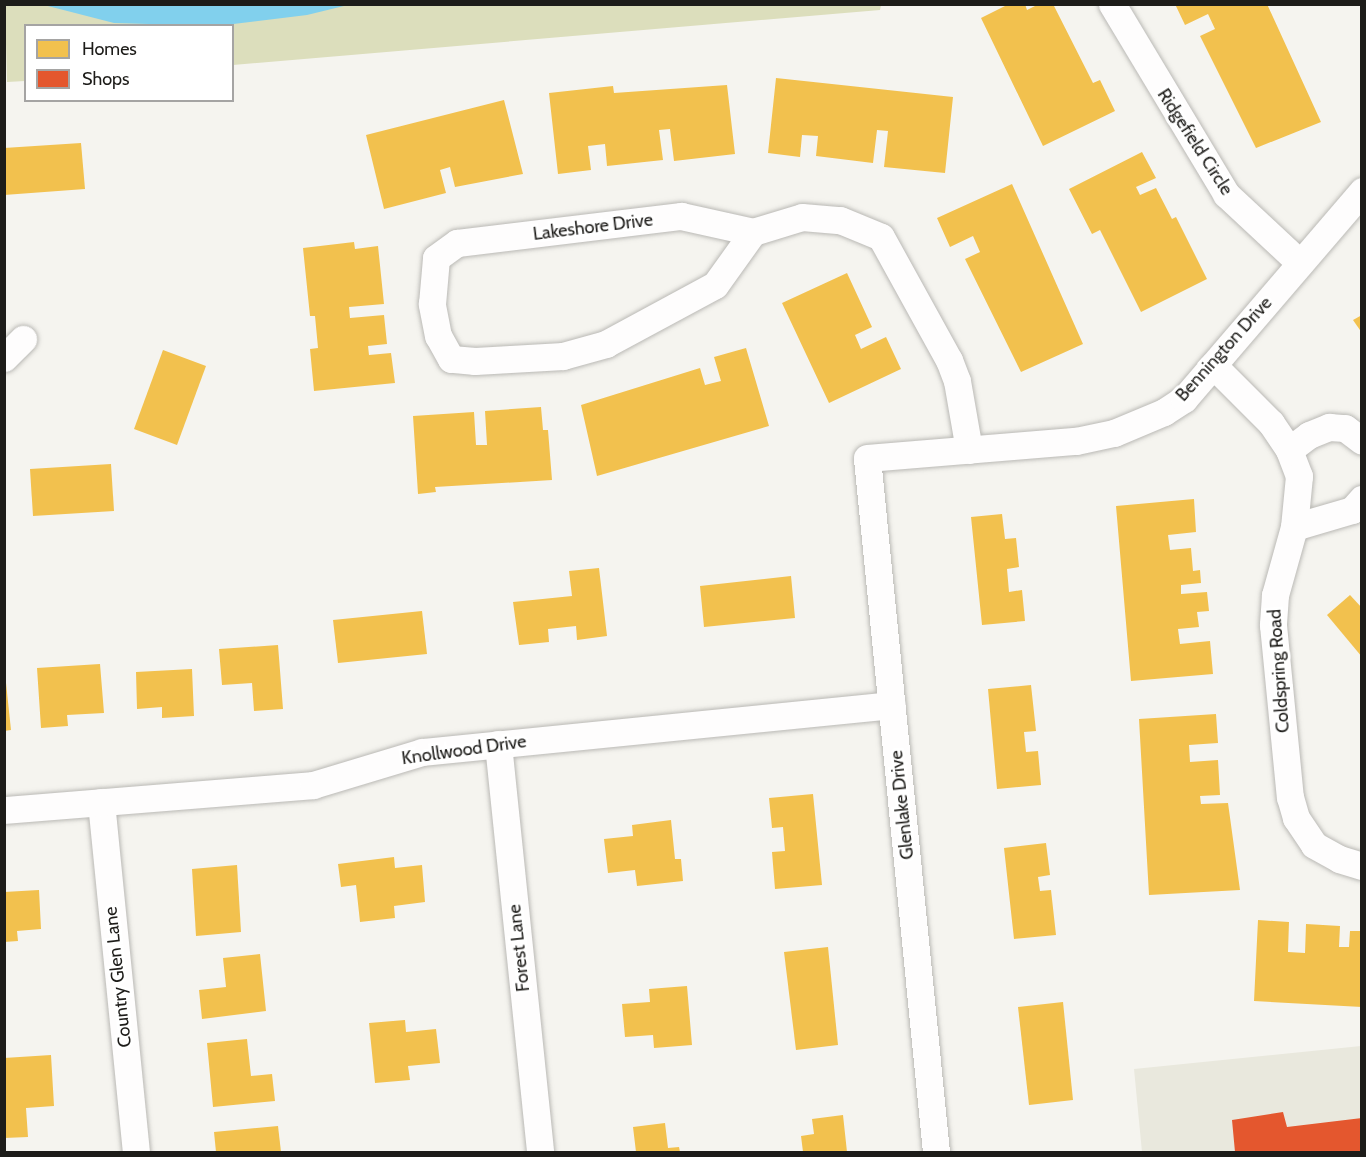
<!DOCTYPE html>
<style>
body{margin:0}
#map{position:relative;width:1366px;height:1157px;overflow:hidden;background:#f5f4ef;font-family:Cabin,sans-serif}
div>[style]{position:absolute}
.built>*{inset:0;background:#e9e8dd}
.green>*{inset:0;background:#dcdebc}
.water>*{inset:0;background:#81d0ed}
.homes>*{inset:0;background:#f2c14e}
.shops>*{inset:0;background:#e4572e}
.roads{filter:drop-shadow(0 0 2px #bab9b5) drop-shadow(0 0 2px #bab9b5)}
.street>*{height:27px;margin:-13.5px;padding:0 13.5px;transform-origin:13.5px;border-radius:13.5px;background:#fefdfd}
span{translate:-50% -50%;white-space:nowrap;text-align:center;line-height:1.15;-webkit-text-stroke:6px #fff;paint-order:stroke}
.street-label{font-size:18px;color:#1d1c19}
.frame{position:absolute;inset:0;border:6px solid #1d1c19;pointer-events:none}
.legend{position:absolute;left:24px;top:24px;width:210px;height:78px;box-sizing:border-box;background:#fff;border:2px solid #a5a4a3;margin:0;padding:8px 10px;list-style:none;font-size:18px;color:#1d1c19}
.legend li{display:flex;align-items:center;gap:12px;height:30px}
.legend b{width:30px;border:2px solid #a5a4a3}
</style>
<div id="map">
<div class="built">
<i style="clip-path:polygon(1361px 1046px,1361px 1152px,1142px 1152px,1134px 1069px)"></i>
</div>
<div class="green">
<i style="clip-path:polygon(5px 5px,881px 5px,880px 10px,233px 65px,232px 26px,26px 26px,25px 81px,7px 82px)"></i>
</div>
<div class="water">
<i style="clip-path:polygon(44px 5px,348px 5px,307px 15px,217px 26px,114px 23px)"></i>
</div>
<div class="homes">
<i style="clip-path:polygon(1009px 4px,1025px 4px,1027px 10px,1039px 4px,1053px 4px,1093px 83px,1100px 80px,1115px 111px,1043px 146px,981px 18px)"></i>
<i style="clip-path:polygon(1175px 4px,1267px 4px,1321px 122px,1256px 148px,1200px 36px,1215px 29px,1208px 14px,1185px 25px)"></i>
<i style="clip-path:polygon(776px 78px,953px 97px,945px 173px,884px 167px,888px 131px,877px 130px,873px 163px,816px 156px,818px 136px,802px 135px,800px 157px,768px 153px)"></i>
<i style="clip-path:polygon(727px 85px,735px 154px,674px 161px,670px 129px,659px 130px,663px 160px,607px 166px,605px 144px,588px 146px,591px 170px,558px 174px,549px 93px,613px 86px,614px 93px)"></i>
<i style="clip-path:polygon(504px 100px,523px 174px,455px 187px,450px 167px,440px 170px,446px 193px,384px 209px,366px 135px)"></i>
<i style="clip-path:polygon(81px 143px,85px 189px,4px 195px,4px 148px)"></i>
<i style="clip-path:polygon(1142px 152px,1156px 178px,1136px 187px,1140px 195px,1156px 188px,1172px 219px,1176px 217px,1207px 279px,1141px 312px,1100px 230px,1092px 234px,1069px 189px)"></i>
<i style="clip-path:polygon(1012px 184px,1083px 344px,1021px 372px,965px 259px,980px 252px,973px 236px,950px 247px,937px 218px)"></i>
<i style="clip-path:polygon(354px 242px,355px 249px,378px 246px,384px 304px,349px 307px,350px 318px,384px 315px,387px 344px,368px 346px,369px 355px,391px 353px,395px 383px,314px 391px,310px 349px,318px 348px,315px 316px,310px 316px,303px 248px)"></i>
<i style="clip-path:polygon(847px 273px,872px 327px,855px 335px,861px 349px,886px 337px,901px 369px,829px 403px,782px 303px)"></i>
<i style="clip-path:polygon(1362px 315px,1362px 333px,1353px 320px)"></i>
<i style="clip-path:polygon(746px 348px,769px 426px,597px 476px,581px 405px,700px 368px,705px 385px,721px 381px,714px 357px)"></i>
<i style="clip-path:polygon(163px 350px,206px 366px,177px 445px,134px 429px)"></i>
<i style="clip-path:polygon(541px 407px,543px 430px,548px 430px,552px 480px,435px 487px,436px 492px,418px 494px,413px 416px,474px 412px,476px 445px,487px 445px,485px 411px)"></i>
<i style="clip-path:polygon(111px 464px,114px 511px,33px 516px,30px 469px)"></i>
<i style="clip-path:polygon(1194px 499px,1196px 532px,1168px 535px,1170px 550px,1191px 548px,1193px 571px,1200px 570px,1201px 583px,1181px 585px,1181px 594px,1207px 592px,1209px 611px,1197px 612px,1199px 627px,1178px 629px,1180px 644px,1210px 641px,1213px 674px,1131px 681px,1116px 506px)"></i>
<i style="clip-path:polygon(1002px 514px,1005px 539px,1016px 538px,1019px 567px,1007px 569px,1009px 592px,1022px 590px,1025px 621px,982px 625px,971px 517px)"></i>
<i style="clip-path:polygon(599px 568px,607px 636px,577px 640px,576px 626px,548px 629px,549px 642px,519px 645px,513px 602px,572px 596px,569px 571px)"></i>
<i style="clip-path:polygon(791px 576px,795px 618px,704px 627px,700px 586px)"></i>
<i style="clip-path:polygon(1350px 595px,1362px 608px,1362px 657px,1327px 615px)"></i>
<i style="clip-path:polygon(422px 611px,427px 654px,338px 663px,333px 620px)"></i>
<i style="clip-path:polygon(278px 645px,283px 709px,254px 711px,252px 683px,222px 685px,219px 649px)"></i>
<i style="clip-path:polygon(4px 664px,11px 730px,4px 731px)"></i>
<i style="clip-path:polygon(100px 664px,104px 713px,67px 715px,68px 726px,41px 728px,37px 668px)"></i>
<i style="clip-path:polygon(192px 669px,194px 716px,162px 718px,162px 707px,137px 709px,136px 672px)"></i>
<i style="clip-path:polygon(1031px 685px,1036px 731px,1024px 732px,1026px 752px,1038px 751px,1041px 785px,997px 789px,988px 689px)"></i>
<i style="clip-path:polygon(1216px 714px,1218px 743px,1189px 745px,1190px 762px,1218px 760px,1220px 795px,1200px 796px,1201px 804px,1228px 803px,1240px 890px,1149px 895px,1139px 719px)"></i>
<i style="clip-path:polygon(813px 794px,822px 885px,775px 889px,772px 852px,785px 851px,783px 827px,772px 828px,769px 798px)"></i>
<i style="clip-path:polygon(671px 820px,675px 859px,681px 859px,683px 881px,637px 886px,635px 870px,608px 873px,604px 839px,633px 836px,632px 825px)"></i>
<i style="clip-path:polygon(1046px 843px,1050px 875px,1038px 877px,1040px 891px,1051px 890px,1056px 935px,1014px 939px,1004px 848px)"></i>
<i style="clip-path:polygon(394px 857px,395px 868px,422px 865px,425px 902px,394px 906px,395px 918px,360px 922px,356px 885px,341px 887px,338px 864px)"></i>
<i style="clip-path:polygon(237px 865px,241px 932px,196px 936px,192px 869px)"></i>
<i style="clip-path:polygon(39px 890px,41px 929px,17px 931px,18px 941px,4px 942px,4px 892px)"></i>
<i style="clip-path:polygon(1258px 920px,1289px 922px,1288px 952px,1305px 953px,1306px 924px,1340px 926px,1339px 947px,1349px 947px,1350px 931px,1362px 931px,1362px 1007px,1254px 1001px)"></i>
<i style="clip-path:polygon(828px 947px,838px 1045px,796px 1050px,784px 952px)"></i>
<i style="clip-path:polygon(260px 954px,266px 1011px,202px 1019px,199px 990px,226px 987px,223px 958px)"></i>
<i style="clip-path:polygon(687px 986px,692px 1045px,654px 1048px,653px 1035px,625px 1037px,622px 1004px,650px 1002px,649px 989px)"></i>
<i style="clip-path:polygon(1063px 1002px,1073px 1100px,1029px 1105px,1018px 1007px)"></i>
<i style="clip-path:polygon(405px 1020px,406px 1032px,436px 1029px,440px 1063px,408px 1066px,410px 1080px,375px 1083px,369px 1023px)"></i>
<i style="clip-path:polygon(247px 1039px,251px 1076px,272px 1074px,275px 1101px,213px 1107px,207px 1043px)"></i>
<i style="clip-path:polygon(51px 1055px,54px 1106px,26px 1108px,28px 1137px,4px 1138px,4px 1058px)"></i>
<i style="clip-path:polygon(843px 1115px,847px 1152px,803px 1152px,801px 1136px,814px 1134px,812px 1119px)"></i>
<i style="clip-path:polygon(665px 1123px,668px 1148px,679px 1147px,680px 1152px,636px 1152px,633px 1127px)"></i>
<i style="clip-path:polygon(278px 1126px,281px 1152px,216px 1152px,214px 1132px)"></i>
</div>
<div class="shops">
<i style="clip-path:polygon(1283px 1112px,1287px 1127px,1362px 1118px,1362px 1152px,1235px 1152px,1232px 1120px)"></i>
</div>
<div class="roads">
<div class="street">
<i style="left:1112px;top:4px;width:222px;rotate:59deg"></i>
<i style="left:1226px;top:194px;width:101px;rotate:43deg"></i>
<i style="left:753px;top:232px;width:65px;rotate:125.6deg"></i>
<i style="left:715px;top:285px;width:124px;rotate:151.6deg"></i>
<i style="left:606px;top:344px;width:45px;rotate:164.4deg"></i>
<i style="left:563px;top:356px;width:88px;rotate:176.7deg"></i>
<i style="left:475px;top:361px;width:24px;rotate:-175deg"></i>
<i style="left:451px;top:359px;width:26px;rotate:-119deg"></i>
<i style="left:438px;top:336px;width:33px;rotate:-101deg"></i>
<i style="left:432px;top:304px;width:46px;rotate:-85deg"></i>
<i style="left:436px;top:258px;width:26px;rotate:-36deg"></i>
<i style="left:457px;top:243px;width:226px;rotate:-6.9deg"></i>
<i style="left:681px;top:216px;width:74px;rotate:12.5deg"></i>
<i style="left:753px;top:232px;width:51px;rotate:-17deg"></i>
<i style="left:802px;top:217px;width:38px;rotate:5deg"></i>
<i style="left:840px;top:220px;width:44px;rotate:22.5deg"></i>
<i style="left:881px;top:237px;width:141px;rotate:61.1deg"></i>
<i style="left:949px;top:360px;width:22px;rotate:69deg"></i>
<i style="left:957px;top:381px;width:70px;rotate:80.1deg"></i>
<i style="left:4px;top:358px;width:27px;rotate:-45deg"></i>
<i style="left:1213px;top:365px;width:82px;rotate:45deg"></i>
<i style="left:1271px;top:423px;width:32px;rotate:56deg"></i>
<i style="left:1289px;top:450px;width:28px;rotate:69deg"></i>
<i style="left:1299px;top:476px;width:51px;rotate:95.6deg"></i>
<i style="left:1294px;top:527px;width:71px;rotate:105.6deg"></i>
<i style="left:1275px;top:595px;width:30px;rotate:94deg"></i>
<i style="left:1273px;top:625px;width:173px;rotate:84.4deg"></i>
<i style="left:1290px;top:797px;width:22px;rotate:74deg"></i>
<i style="left:1296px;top:818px;width:32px;rotate:56deg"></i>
<i style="left:1314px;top:845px;width:29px;rotate:29deg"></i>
<i style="left:1339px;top:859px;width:24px;rotate:17deg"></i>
<i style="left:1289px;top:450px;width:25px;rotate:-37deg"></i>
<i style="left:1309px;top:435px;width:22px;rotate:-22deg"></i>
<i style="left:1329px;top:427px;width:16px;rotate:4deg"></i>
<i style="left:1345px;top:428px;width:21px;rotate:37deg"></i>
<i style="left:1294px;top:527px;width:60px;rotate:-16.3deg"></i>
<i style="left:1352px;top:510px;width:15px;rotate:-48deg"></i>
<i style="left:498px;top:744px;width:410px;rotate:84.1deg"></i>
<i style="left:101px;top:802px;width:352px;rotate:84.3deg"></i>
<i style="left:4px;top:810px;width:310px;rotate:-4.6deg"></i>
<i style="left:313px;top:785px;width:114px;rotate:-16.8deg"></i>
<i style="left:422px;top:752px;width:472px;rotate:-5.7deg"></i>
<i style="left:936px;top:1152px;width:697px;rotate:-95.68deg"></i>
<i style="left:867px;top:458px;width:210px;rotate:-4.7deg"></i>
<i style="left:1076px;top:441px;width:39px;rotate:-12deg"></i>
<i style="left:1114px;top:433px;width:54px;rotate:-22.8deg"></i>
<i style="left:1164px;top:412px;width:24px;rotate:-33deg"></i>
<i style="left:1184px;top:399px;width:274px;rotate:-49.4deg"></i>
</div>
</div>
<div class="street-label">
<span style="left:1195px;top:142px;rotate:57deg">Ridgefield Circle</span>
<span style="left:593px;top:227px;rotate:-7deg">Lakeshore Drive</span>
<span style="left:1224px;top:349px;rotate:-48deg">Bennington Drive</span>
<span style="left:1279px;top:671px;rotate:-94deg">Coldspring Road</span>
<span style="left:464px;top:750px;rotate:-8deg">Knollwood Drive</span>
<span style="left:902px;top:805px;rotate:-96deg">Glenlake Drive</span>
<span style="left:519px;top:948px;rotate:-96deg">Forest Lane</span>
<span style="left:118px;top:977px;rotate:-96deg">Country Glen Lane</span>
</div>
<div class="frame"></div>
<ul class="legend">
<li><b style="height:16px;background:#f2c14e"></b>Homes</li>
<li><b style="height:16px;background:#e4572e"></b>Shops</li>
</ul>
</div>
